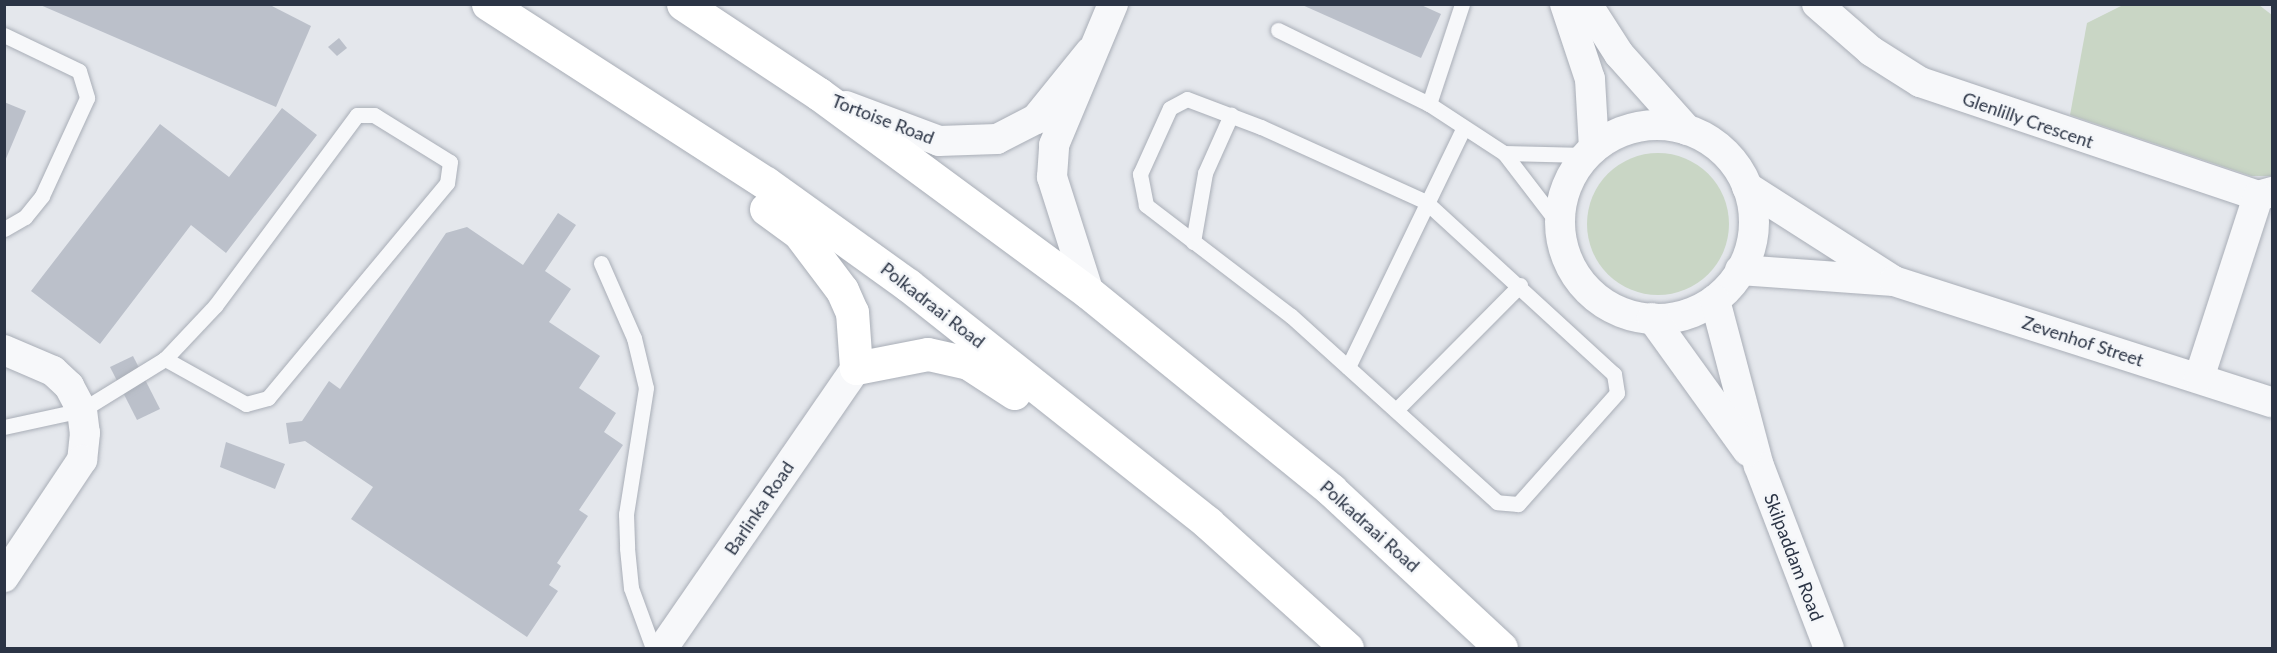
<!DOCTYPE html>
<style>
body{margin:0}
#map{position:relative;width:2277px;height:653px;overflow:hidden;background:#e4e7ec;font-family:Lato,sans-serif}
div>[style]{position:absolute}
.green>*{inset:0;background:#c9d6c5}
.round{border-radius:50%}
.building>*{inset:0;background:#bbc0ca}
.roads{filter:drop-shadow(0 0 2px #a9aeb7) drop-shadow(0 0 2px #a9aeb7)}
.service>*{height:15px;margin:-7.5px;padding:0 7.5px;transform-origin:7.5px;border-radius:7.5px;background:#f7f8fa}
.minor>*{height:30px;margin:-15px;padding:0 15px;transform-origin:15px;border-radius:15px;background:#f7f8fa}
.minor>.ring{margin:-15px;padding:0;box-sizing:content-box;background:none;border:30px solid #f7f8fa;border-radius:50%}
.secondary>*{height:33px;margin:-16.5px;padding:0 16.5px;transform-origin:16.5px;border-radius:16.5px;background:#fff}
span{translate:-50% -50%;white-space:nowrap;text-align:center;line-height:1.15;-webkit-text-stroke:5px #f4f6f9;paint-order:stroke}
.street-label{font-size:18px;color:#2b3445}
.frame{position:absolute;inset:0;border:6px solid #2b3445;pointer-events:none}
</style>
<div id="map">
<div class="green">
<i style="clip-path:polygon(2125px 4px,2259px 5px,2272px 15px,2272px 176px,2251px 176px,2070px 115px,2087px 23px)"></i>
<i class="round" style="left:1587px;top:153px;width:142px;height:142px"></i>
</div>
<div class="building">
<i style="clip-path:polygon(38px 4px,268px 4px,311px 26px,276px 107px)"></i>
<i style="clip-path:polygon(1300px 4px,1419px 4px,1441px 14px,1421px 58px)"></i>
<i style="clip-path:polygon(339px 38px,347px 48px,337px 56px,328px 47px)"></i>
<i style="clip-path:polygon(4px 102px,26px 111px,5px 161px,4px 161px)"></i>
<i style="clip-path:polygon(282px 108px,317px 135px,226px 253px,191px 225px,100px 344px,31px 291px,160px 124px,229px 177px)"></i>
<i style="clip-path:polygon(558px 213px,576px 225px,545px 271px,571px 289px,549px 322px,600px 356px,579px 388px,616px 413px,604px 432px,623px 445px,579px 510px,588px 516px,557px 563px,561px 566px,549px 585px,558px 591px,527px 637px,351px 519px,373px 487px,305px 441px,289px 444px,286px 423px,302px 421px,329px 381px,340px 389px,446px 233px,467px 227px,523px 265px)"></i>
<i style="clip-path:polygon(133px 356px,160px 409px,137px 420px,110px 367px)"></i>
<i style="clip-path:polygon(226px 442px,285px 464px,275px 489px,220px 467px)"></i>
</div>
<div class="roads">
<div class="service">
<i style="left:1278px;top:30px;width:168px;rotate:26.1deg"></i>
<i style="left:1429px;top:104px;width:90px;rotate:33.2deg"></i>
<i style="left:1504px;top:153px;width:92px;rotate:52.5deg"></i>
<i style="left:4px;top:35px;width:83px;rotate:25.6deg"></i>
<i style="left:79px;top:71px;width:28px;rotate:73deg"></i>
<i style="left:87px;top:98px;width:108px;rotate:114.7deg"></i>
<i style="left:42px;top:196px;width:27px;rotate:129deg"></i>
<i style="left:25px;top:217px;width:24px;rotate:150deg"></i>
<i style="left:1187px;top:99px;width:79px;rotate:20.7deg"></i>
<i style="left:1261px;top:127px;width:181px;rotate:24.4deg"></i>
<i style="left:1426px;top:202px;width:255px;rotate:42.5deg"></i>
<i style="left:1614px;top:374px;width:19px;rotate:81deg"></i>
<i style="left:1617px;top:393px;width:149px;rotate:131.7deg"></i>
<i style="left:1518px;top:504px;width:21px;rotate:-175deg"></i>
<i style="left:1497px;top:502px;width:278px;rotate:-137.9deg"></i>
<i style="left:1291px;top:316px;width:183px;rotate:-142.6deg"></i>
<i style="left:1146px;top:205px;width:32px;rotate:-101deg"></i>
<i style="left:1140px;top:174px;width:72px;rotate:-65.6deg"></i>
<i style="left:1170px;top:108px;width:19px;rotate:-28deg"></i>
<i style="left:1429px;top:104px;width:105px;rotate:-71.7deg"></i>
<i style="left:1504px;top:153px;width:82px;rotate:1.4deg"></i>
<i style="left:1193px;top:242px;width:70px;rotate:-80.1deg"></i>
<i style="left:1205px;top:173px;width:64px;rotate:-65.9deg"></i>
<i style="left:601px;top:263px;width:82px;rotate:66.3deg"></i>
<i style="left:634px;top:338px;width:51px;rotate:76.5deg"></i>
<i style="left:646px;top:388px;width:128px;rotate:99deg"></i>
<i style="left:626px;top:514px;width:34px;rotate:88deg"></i>
<i style="left:627px;top:548px;width:40px;rotate:84.3deg"></i>
<i style="left:631px;top:588px;width:64px;rotate:69.9deg"></i>
<i style="left:1348px;top:367px;width:264px;rotate:-64.2deg"></i>
<i style="left:1396px;top:410px;width:176px;rotate:-45.2deg"></i>
<i style="left:4px;top:427px;width:80px;rotate:-12.3deg"></i>
<i style="left:82px;top:410px;width:97px;rotate:-31.6deg"></i>
<i style="left:165px;top:359px;width:73px;rotate:-46.7deg"></i>
<i style="left:215px;top:306px;width:238px;rotate:-53.4deg"></i>
<i style="left:357px;top:115px;width:17px"></i>
<i style="left:374px;top:115px;width:89px;rotate:31.7deg"></i>
<i style="left:450px;top:162px;width:21px;rotate:98deg"></i>
<i style="left:447px;top:183px;width:280px;rotate:129.8deg"></i>
<i style="left:268px;top:398px;width:23px;rotate:165deg"></i>
<i style="left:246px;top:404px;width:93px;rotate:-150.9deg"></i>
</div>
<div class="minor">
<i style="left:1565px;top:4px;width:79px;rotate:71.6deg"></i>
<i style="left:1590px;top:79px;width:69px;rotate:86.7deg"></i>
<i style="left:1587px;top:4px;width:59px;rotate:57.4deg"></i>
<i style="left:1619px;top:54px;width:102px;rotate:48.2deg"></i>
<i style="left:1817px;top:4px;width:72px;rotate:41deg"></i>
<i style="left:1871px;top:51px;width:58px;rotate:32.3deg"></i>
<i style="left:1920px;top:82px;width:357px;rotate:18.6deg"></i>
<i style="left:2258px;top:196px;width:15px;rotate:-16deg"></i>
<i style="left:846px;top:106px;width:99px;rotate:20.6deg"></i>
<i style="left:939px;top:141px;width:58px;rotate:-2deg"></i>
<i style="left:997px;top:139px;width:44px;rotate:-27.1deg"></i>
<i style="left:1036px;top:119px;width:86px;rotate:-51.1deg"></i>
<i class="ring" style="left:1560px;top:125px;width:164px;height:164px"></i>
<i style="left:1747px;top:187px;width:171px;rotate:32.6deg"></i>
<i style="left:1740px;top:270px;width:154px;rotate:4.1deg"></i>
<i style="left:1894px;top:281px;width:397px;rotate:17.8deg"></i>
<i style="left:1089px;top:293px;width:122px;rotate:-107.7deg"></i>
<i style="left:1052px;top:177px;width:32px;rotate:-86deg"></i>
<i style="left:1054px;top:145px;width:153px;rotate:-67.3deg"></i>
<i style="left:1715px;top:300px;width:172px;rotate:75.2deg"></i>
<i style="left:1759px;top:466px;width:195px;rotate:69deg"></i>
<i style="left:1652px;top:318px;width:164px;rotate:54.2deg"></i>
<i style="left:4px;top:350px;width:53px;rotate:23.2deg"></i>
<i style="left:53px;top:371px;width:22px;rotate:43deg"></i>
<i style="left:69px;top:386px;width:27px;rotate:62deg"></i>
<i style="left:82px;top:410px;width:23px;rotate:83deg"></i>
<i style="left:85px;top:433px;width:27px;rotate:96deg"></i>
<i style="left:82px;top:460px;width:141px;rotate:123.7deg"></i>
<i style="left:2199px;top:378px;width:191px;rotate:-72deg"></i>
<i style="left:663px;top:648px;width:340px;rotate:-55.4deg"></i>
</div>
<div class="secondary">
<i style="left:488px;top:4px;width:331px;rotate:32.8deg"></i>
<i style="left:766px;top:183px;width:175px;rotate:35.7deg"></i>
<i style="left:908px;top:285px;width:383px;rotate:38.4deg"></i>
<i style="left:1208px;top:523px;width:187px;rotate:42deg"></i>
<i style="left:683px;top:4px;width:163px;rotate:33.5deg"></i>
<i style="left:819px;top:94px;width:335px;rotate:36.4deg"></i>
<i style="left:1089px;top:293px;width:312px;rotate:39.1deg"></i>
<i style="left:1331px;top:490px;width:232px;rotate:42.9deg"></i>
<i style="left:766px;top:209px;width:41px;rotate:36deg"></i>
<i style="left:799px;top:233px;width:71px;rotate:53deg"></i>
<i style="left:842px;top:290px;width:24px;rotate:66deg"></i>
<i style="left:852px;top:312px;width:56px;rotate:85.9deg"></i>
<i style="left:856px;top:368px;width:73px;rotate:-11deg"></i>
<i style="left:928px;top:354px;width:41px;rotate:12.7deg"></i>
<i style="left:968px;top:363px;width:55px;rotate:33.1deg"></i>
</div>
</div>
<div class="street-label">
<span style="left:883px;top:119px;rotate:21deg">Tortoise Road</span>
<span style="left:2028px;top:120px;rotate:19deg">Glenlilly Crescent</span>
<span style="left:933px;top:305px;rotate:38deg">Polkadraai Road</span>
<span style="left:2083px;top:341px;rotate:18deg">Zevenhof Street</span>
<span style="left:759px;top:508px;rotate:-56deg">Barlinka Road</span>
<span style="left:1370px;top:526px;rotate:42deg">Polkadraai Road</span>
<span style="left:1794px;top:557px;rotate:69deg">Skilpaddam Road</span>
</div>
<div class="frame"></div>
</div>
